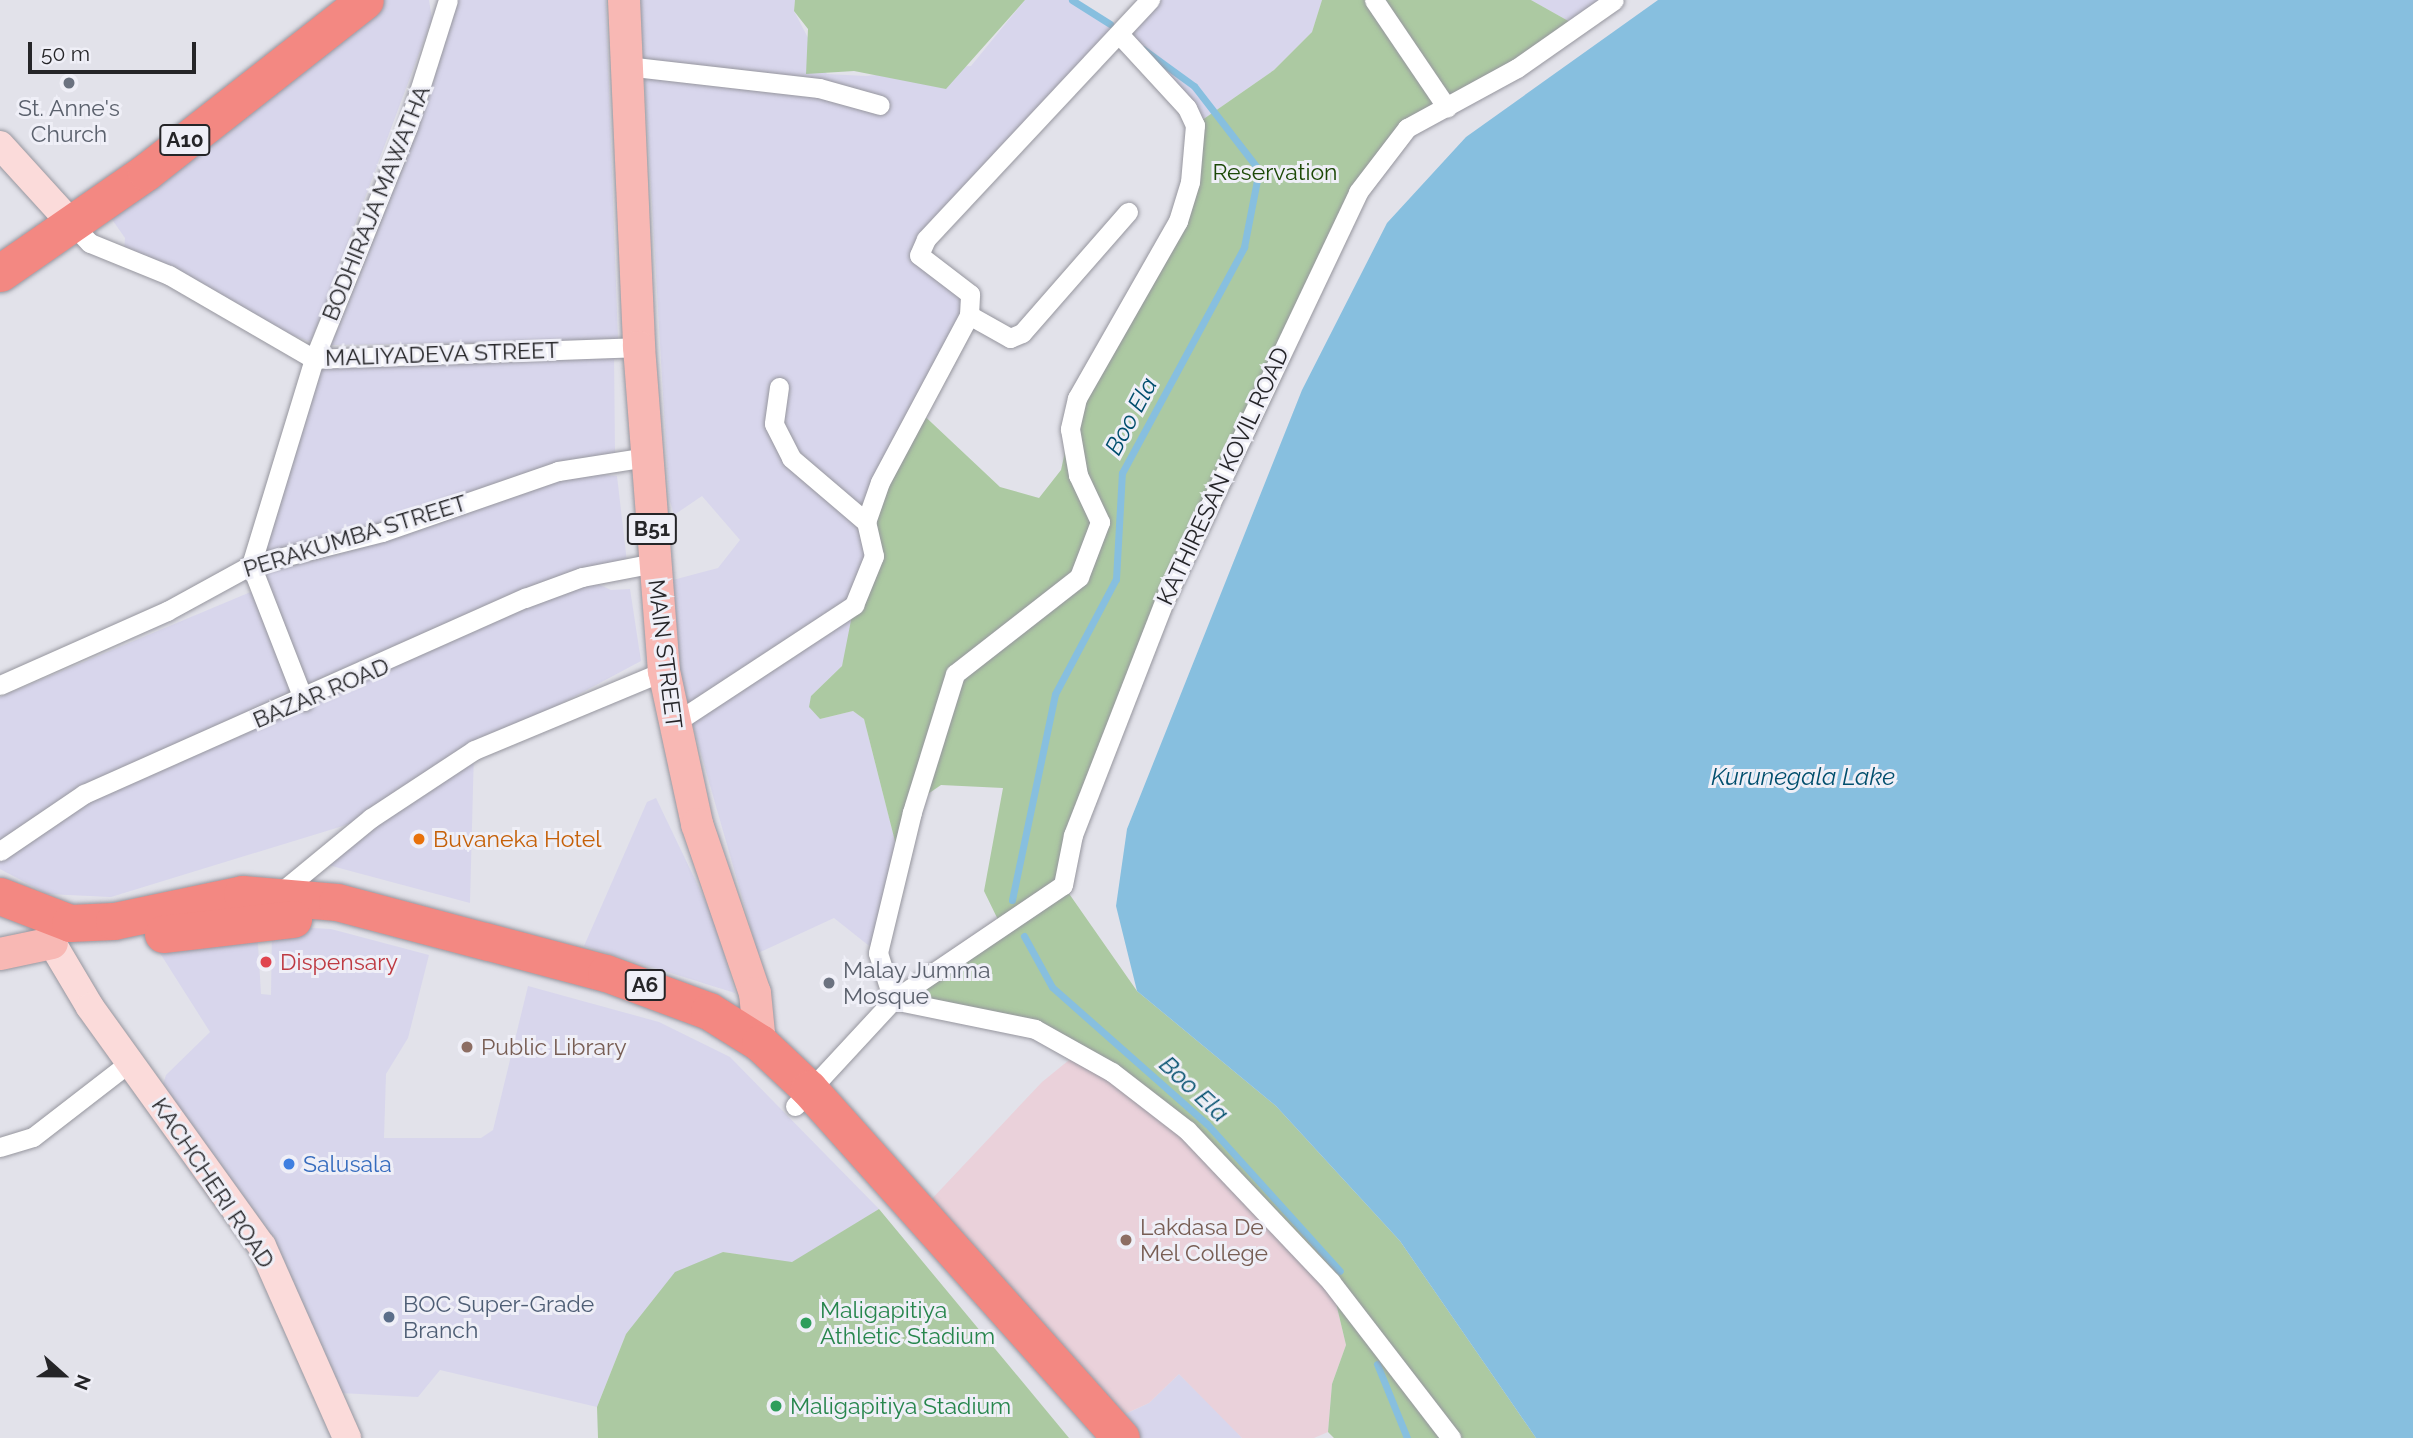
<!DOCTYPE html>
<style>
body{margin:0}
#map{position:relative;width:2413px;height:1438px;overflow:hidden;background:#e2e2ea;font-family:Raleway,sans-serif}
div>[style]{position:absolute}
.commercial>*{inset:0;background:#d8d6ec}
.education>*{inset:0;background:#ead1da}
.green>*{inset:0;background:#acc9a2}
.water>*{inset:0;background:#87bfdf}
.stream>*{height:7px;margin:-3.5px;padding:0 3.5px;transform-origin:3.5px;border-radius:3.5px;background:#87bfdf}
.roads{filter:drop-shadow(0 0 2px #96969e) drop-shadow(0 0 2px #96969e)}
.street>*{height:19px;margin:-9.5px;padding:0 9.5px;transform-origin:9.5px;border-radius:9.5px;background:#fff}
.secondary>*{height:28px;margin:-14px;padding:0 14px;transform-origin:14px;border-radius:14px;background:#fbdbda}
.primary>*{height:32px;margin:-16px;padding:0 16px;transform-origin:16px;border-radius:16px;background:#f8b8b4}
.highway>*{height:37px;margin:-18.5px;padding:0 18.5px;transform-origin:18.5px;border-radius:18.5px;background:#f38882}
.dots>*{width:19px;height:19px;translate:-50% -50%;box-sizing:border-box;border:4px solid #efeff7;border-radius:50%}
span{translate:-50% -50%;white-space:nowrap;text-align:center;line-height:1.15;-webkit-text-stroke:6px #efeff7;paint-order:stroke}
.shield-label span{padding:2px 5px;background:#efeff7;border:2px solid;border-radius:5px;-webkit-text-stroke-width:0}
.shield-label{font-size:21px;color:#252528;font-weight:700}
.worship-label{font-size:23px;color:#5b616d}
.left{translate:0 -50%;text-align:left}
.park-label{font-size:23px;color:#1d4907}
.street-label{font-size:23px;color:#252528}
.food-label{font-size:23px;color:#c56008}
.health-label{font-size:23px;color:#be3a42}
.education-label{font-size:23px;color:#785e54}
.shop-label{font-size:23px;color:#366cbe}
.service-label{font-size:23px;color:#4e5e75}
.leisure-label{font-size:23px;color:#27864d}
.water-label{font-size:24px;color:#004e6d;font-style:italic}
.north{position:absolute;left:28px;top:1340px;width:70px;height:70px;-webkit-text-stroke:5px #efeff7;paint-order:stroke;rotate:111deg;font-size:19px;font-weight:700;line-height:28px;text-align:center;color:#252528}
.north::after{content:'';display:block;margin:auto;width:24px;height:32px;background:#252528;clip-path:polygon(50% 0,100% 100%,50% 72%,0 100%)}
.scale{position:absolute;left:28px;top:42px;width:168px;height:32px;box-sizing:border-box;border:4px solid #252528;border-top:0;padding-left:9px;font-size:21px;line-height:24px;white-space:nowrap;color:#252528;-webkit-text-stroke:5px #efeff7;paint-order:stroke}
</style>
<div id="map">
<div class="commercial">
<i style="clip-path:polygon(374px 0,429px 0,432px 19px,311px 342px,247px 318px,124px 253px,125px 238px,111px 218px,132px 193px)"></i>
<i style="clip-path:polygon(457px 0,606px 0,618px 341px,331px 345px,426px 107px)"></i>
<i style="clip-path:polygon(640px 0,795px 0,794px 11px,827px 74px,866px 76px,971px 66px,1025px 0,1072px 0,1119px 34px,1150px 0,1322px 0,1312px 32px,1274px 70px,1195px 125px,1119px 35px,919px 255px,970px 294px,916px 408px,842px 666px,811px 696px,820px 719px,853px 711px,864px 719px,900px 861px,878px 953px,834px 918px,758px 953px,677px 670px,669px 581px,718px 568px,740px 540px,702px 496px,674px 515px,669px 498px)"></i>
<i style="clip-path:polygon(1531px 0,1614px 0,1579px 27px)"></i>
<i style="clip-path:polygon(614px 353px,615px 454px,561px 471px,617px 476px,627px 562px,583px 577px,611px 590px,630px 589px,641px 661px,474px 750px,470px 903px,328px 865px,369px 818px,111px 897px,47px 894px,0 869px,0 697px,253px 591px,251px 565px,321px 362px)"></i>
<i style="clip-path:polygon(656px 798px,715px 921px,735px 993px,584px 946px,647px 802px)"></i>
<i style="clip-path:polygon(272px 926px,331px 929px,429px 955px,408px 1038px,386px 1074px,384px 1138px,481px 1138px,493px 1130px,528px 986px,659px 1022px,730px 1057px,879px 1209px,792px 1263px,723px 1252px,626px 1334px,597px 1407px,440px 1370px,418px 1397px,340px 1393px,271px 1240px,161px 1090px,166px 1075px,210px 1032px,158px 950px,257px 927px,261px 994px,271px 995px)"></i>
<i style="clip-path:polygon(1179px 1374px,1220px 1414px,1242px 1438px,1136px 1438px,1117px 1418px,1149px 1403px)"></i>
</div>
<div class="education">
<i style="clip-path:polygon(1079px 1052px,1187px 1130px,1331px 1282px,1346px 1345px,1332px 1384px,1328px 1432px,1314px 1438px,1242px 1438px,1179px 1374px,1149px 1403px,1116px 1418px,928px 1203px,1042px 1082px)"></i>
</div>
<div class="green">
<i style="clip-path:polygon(795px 0,1025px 0,946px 89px,854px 71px,806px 74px,808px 29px,794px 11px)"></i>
<i style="clip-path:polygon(1322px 0,1531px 0,1579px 27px,1407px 128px,1358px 192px,1166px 597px,1063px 885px,1137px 991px,1276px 1106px,1400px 1241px,1536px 1438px,1334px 1438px,1328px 1432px,1332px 1384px,1346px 1345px,1331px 1282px,1187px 1130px,1035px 1029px,893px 1000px,1003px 930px,984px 891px,1003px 788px,941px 785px,925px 796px,900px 861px,864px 719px,853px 711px,820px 719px,809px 707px,811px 696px,842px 666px,854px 605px,868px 581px,866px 522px,916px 408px,1000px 487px,1039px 498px,1061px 470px,1070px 429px,1178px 221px,1195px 125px,1274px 70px,1312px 32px)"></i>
<i style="clip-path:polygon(879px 1209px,1069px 1438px,598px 1438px,597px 1407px,626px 1334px,675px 1272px,723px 1252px,792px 1262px)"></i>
</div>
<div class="water">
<i style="clip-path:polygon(1658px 0,2413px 0,2413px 1438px,1536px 1438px,1400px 1241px,1276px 1106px,1137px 991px,1116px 906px,1127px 829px,1302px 390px,1387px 223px,1466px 137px)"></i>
</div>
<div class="stream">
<i style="left:1072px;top:0;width:45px;rotate:32.3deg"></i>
<i style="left:1012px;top:900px;width:210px;rotate:-78.2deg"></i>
<i style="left:1055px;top:694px;width:130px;rotate:-62.1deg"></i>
<i style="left:1116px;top:579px;width:106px;rotate:-86.8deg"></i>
<i style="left:1122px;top:473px;width:257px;rotate:-61.6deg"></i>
<i style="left:1244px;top:247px;width:78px;rotate:-79deg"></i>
<i style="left:1259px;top:170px;width:106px;rotate:-127.7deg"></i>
<i style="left:1194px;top:86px;width:63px;rotate:-144deg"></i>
<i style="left:1024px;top:936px;width:58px;rotate:61.2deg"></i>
<i style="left:1052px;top:987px;width:207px;rotate:41.5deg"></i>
<i style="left:1207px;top:1124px;width:198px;rotate:47.9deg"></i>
<i style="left:1377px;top:1364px;width:80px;rotate:67.9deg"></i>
</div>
<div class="roads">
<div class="street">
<i style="left:1374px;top:0;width:130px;rotate:55.9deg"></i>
<i style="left:1119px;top:34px;width:100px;rotate:47.4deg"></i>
<i style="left:1187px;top:108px;width:19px;rotate:65deg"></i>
<i style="left:1195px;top:125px;width:57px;rotate:95deg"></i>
<i style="left:1190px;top:182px;width:41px;rotate:107.1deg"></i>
<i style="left:1178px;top:221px;width:204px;rotate:119.7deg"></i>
<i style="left:1077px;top:398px;width:32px;rotate:103deg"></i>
<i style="left:1070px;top:429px;width:47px;rotate:80.1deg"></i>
<i style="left:1078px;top:475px;width:52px;rotate:64.9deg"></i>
<i style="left:1100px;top:522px;width:59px;rotate:110.9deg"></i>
<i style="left:1079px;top:577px;width:157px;rotate:142deg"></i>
<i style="left:955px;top:674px;width:145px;rotate:107.3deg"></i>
<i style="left:912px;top:812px;width:145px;rotate:103.6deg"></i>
<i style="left:878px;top:953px;width:49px;rotate:72.3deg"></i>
<i style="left:893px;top:1000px;width:145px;rotate:11.5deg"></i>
<i style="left:1035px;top:1029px;width:88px;rotate:29.2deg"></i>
<i style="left:1112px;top:1072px;width:95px;rotate:37.7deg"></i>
<i style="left:1187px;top:1130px;width:209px;rotate:46.5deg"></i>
<i style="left:1331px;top:1282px;width:197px;rotate:52.4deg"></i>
<i style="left:626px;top:66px;width:194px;rotate:6.5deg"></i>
<i style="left:819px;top:88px;width:63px;rotate:15.6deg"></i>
<i style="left:72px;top:224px;width:26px;rotate:47deg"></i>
<i style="left:90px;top:243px;width:85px;rotate:22.1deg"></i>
<i style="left:169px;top:275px;width:168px;rotate:30.1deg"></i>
<i style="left:314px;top:359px;width:325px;rotate:-2.1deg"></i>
<i style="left:969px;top:315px;width:47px;rotate:29.3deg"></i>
<i style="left:1010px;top:338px;width:13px;rotate:-23deg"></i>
<i style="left:1022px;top:333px;width:161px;rotate:-48.8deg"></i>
<i style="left:779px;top:387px;width:37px;rotate:98deg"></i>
<i style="left:774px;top:424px;width:38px;rotate:63deg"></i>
<i style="left:791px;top:458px;width:99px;rotate:40.5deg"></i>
<i style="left:251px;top:565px;width:215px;rotate:-73deg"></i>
<i style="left:314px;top:359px;width:251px;rotate:-68deg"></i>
<i style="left:408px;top:126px;width:132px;rotate:-72.4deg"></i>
<i style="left:251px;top:565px;width:146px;rotate:68.7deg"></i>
<i style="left:0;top:685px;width:183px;rotate:-23.9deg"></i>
<i style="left:167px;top:611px;width:96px;rotate:-28.7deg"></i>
<i style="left:251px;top:565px;width:135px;rotate:-14.1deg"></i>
<i style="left:382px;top:532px;width:186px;rotate:-19.1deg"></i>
<i style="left:558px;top:471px;width:89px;rotate:-9deg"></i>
<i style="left:673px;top:724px;width:217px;rotate:-33.3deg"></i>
<i style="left:854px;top:605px;width:53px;rotate:-67.8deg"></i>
<i style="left:874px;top:556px;width:35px;rotate:-103deg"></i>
<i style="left:866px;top:522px;width:42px;rotate:-70.7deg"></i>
<i style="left:880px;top:482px;width:189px;rotate:-61.9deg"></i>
<i style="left:969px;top:315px;width:21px;rotate:-87deg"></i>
<i style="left:970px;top:294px;width:64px;rotate:-142.6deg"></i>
<i style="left:919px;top:255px;width:17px;rotate:-66deg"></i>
<i style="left:926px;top:239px;width:328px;rotate:-46.9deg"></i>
<i style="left:0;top:851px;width:102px;rotate:-34.2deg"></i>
<i style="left:84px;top:794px;width:483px;rotate:-24deg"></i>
<i style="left:525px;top:598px;width:61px;rotate:-20.2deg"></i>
<i style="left:582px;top:577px;width:73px;rotate:-11deg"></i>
<i style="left:276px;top:896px;width:123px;rotate:-39.4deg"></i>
<i style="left:371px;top:818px;width:123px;rotate:-33.4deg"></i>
<i style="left:474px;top:750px;width:206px;rotate:-22.6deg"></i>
<i style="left:795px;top:1106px;width:144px;rotate:-47.2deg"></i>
<i style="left:893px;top:1000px;width:205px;rotate:-34.1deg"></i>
<i style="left:1063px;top:885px;width:51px;rotate:-78.7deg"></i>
<i style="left:1073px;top:835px;width:256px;rotate:-68.7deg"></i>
<i style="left:1166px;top:597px;width:448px;rotate:-64.6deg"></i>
<i style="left:1358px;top:192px;width:81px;rotate:-52.6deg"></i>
<i style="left:1407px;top:128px;width:125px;rotate:-28.6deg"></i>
<i style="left:1517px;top:68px;width:118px;rotate:-35deg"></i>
<i style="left:0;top:1147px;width:34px;rotate:-17deg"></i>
<i style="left:33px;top:1137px;width:123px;rotate:-37.7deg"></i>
</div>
<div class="secondary">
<i style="left:0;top:145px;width:107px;rotate:47.7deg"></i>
<i style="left:52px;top:943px;width:74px;rotate:59.3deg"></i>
<i style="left:90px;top:1007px;width:294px;rotate:54.3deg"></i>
<i style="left:262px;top:1246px;width:210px;rotate:66.1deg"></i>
</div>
<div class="primary">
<i style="left:624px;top:0;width:347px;rotate:87.5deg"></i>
<i style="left:639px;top:347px;width:325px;rotate:85.6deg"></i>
<i style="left:664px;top:671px;width:157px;rotate:77.8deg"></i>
<i style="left:697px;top:824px;width:179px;rotate:71.1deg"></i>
<i style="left:755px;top:993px;width:50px;rotate:84.3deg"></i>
<i style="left:0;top:954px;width:53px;rotate:-11.9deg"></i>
</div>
<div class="highway">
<i style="left:0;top:273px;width:178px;rotate:-34.7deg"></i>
<i style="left:146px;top:172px;width:278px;rotate:-38.1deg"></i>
<i style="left:0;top:896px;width:75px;rotate:21.1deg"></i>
<i style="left:70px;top:923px;width:44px;rotate:-2.6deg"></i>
<i style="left:114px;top:921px;width:131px;rotate:-11.9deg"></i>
<i style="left:242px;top:894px;width:95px;rotate:4.8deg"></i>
<i style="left:337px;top:902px;width:278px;rotate:14.8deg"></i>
<i style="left:606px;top:973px;width:110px;rotate:20.3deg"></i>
<i style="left:709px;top:1011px;width:60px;rotate:32.1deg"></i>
<i style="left:760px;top:1043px;width:67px;rotate:43.2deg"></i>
<i style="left:809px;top:1089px;width:468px;rotate:48.2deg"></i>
<i style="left:163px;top:934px;width:131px;rotate:-6.6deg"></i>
</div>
</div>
<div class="dots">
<i style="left:69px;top:83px;background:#6b7280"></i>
<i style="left:419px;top:839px;background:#e8710a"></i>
<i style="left:266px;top:962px;background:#e0444e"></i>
<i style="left:829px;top:983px;background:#6b7280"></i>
<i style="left:467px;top:1047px;background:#8d6e63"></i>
<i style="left:289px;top:1164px;background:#3f7fe0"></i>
<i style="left:1126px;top:1240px;background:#8d6e63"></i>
<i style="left:389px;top:1317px;background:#5c6f8a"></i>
<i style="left:806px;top:1323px;background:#2e9e5b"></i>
<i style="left:776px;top:1406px;background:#2e9e5b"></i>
</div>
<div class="shield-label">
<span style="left:185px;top:140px">A10</span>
<span style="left:652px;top:529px">B51</span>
<span style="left:645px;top:985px">A6</span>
</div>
<div class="worship-label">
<span style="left:69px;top:121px">St. Anne's<br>Church</span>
<span class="left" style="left:843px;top:983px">Malay Jumma<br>Mosque</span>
</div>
<div class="park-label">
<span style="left:1275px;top:172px">Reservation</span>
</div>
<div class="street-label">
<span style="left:376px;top:203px;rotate:-68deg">BODHIRAJA MAWATHA</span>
<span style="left:442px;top:354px;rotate:-2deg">MALIYADEVA STREET</span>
<span style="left:1223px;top:476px;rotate:-65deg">KATHIRESAN KOVIL ROAD</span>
<span style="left:355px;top:536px;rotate:-17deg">PERAKUMBA STREET</span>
<span style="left:665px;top:654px;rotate:83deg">MAIN STREET</span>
<span style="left:321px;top:693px;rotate:-23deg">BAZAR ROAD</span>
<span style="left:213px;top:1183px;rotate:56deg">KACHCHERI ROAD</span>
</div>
<div class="food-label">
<span class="left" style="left:433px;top:839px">Buvaneka Hotel</span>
</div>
<div class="health-label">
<span class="left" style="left:280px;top:962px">Dispensary</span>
</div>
<div class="education-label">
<span class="left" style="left:481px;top:1047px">Public Library</span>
<span class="left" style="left:1140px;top:1240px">Lakdasa De<br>Mel College</span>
</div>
<div class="shop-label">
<span class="left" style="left:303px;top:1164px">Salusala</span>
</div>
<div class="service-label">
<span class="left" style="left:403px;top:1317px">BOC Super-Grade<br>Branch</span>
</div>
<div class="leisure-label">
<span class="left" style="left:820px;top:1323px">Maligapitiya<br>Athletic Stadium</span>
<span class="left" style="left:790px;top:1406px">Maligapitiya Stadium</span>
</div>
<div class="water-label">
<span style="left:1131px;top:416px;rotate:-62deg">Boo Ela</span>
<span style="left:1803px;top:777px">Kurunegala Lake</span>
<span style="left:1194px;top:1089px;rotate:43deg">Boo Ela</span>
</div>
<div class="north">N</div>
<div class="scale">50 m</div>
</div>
